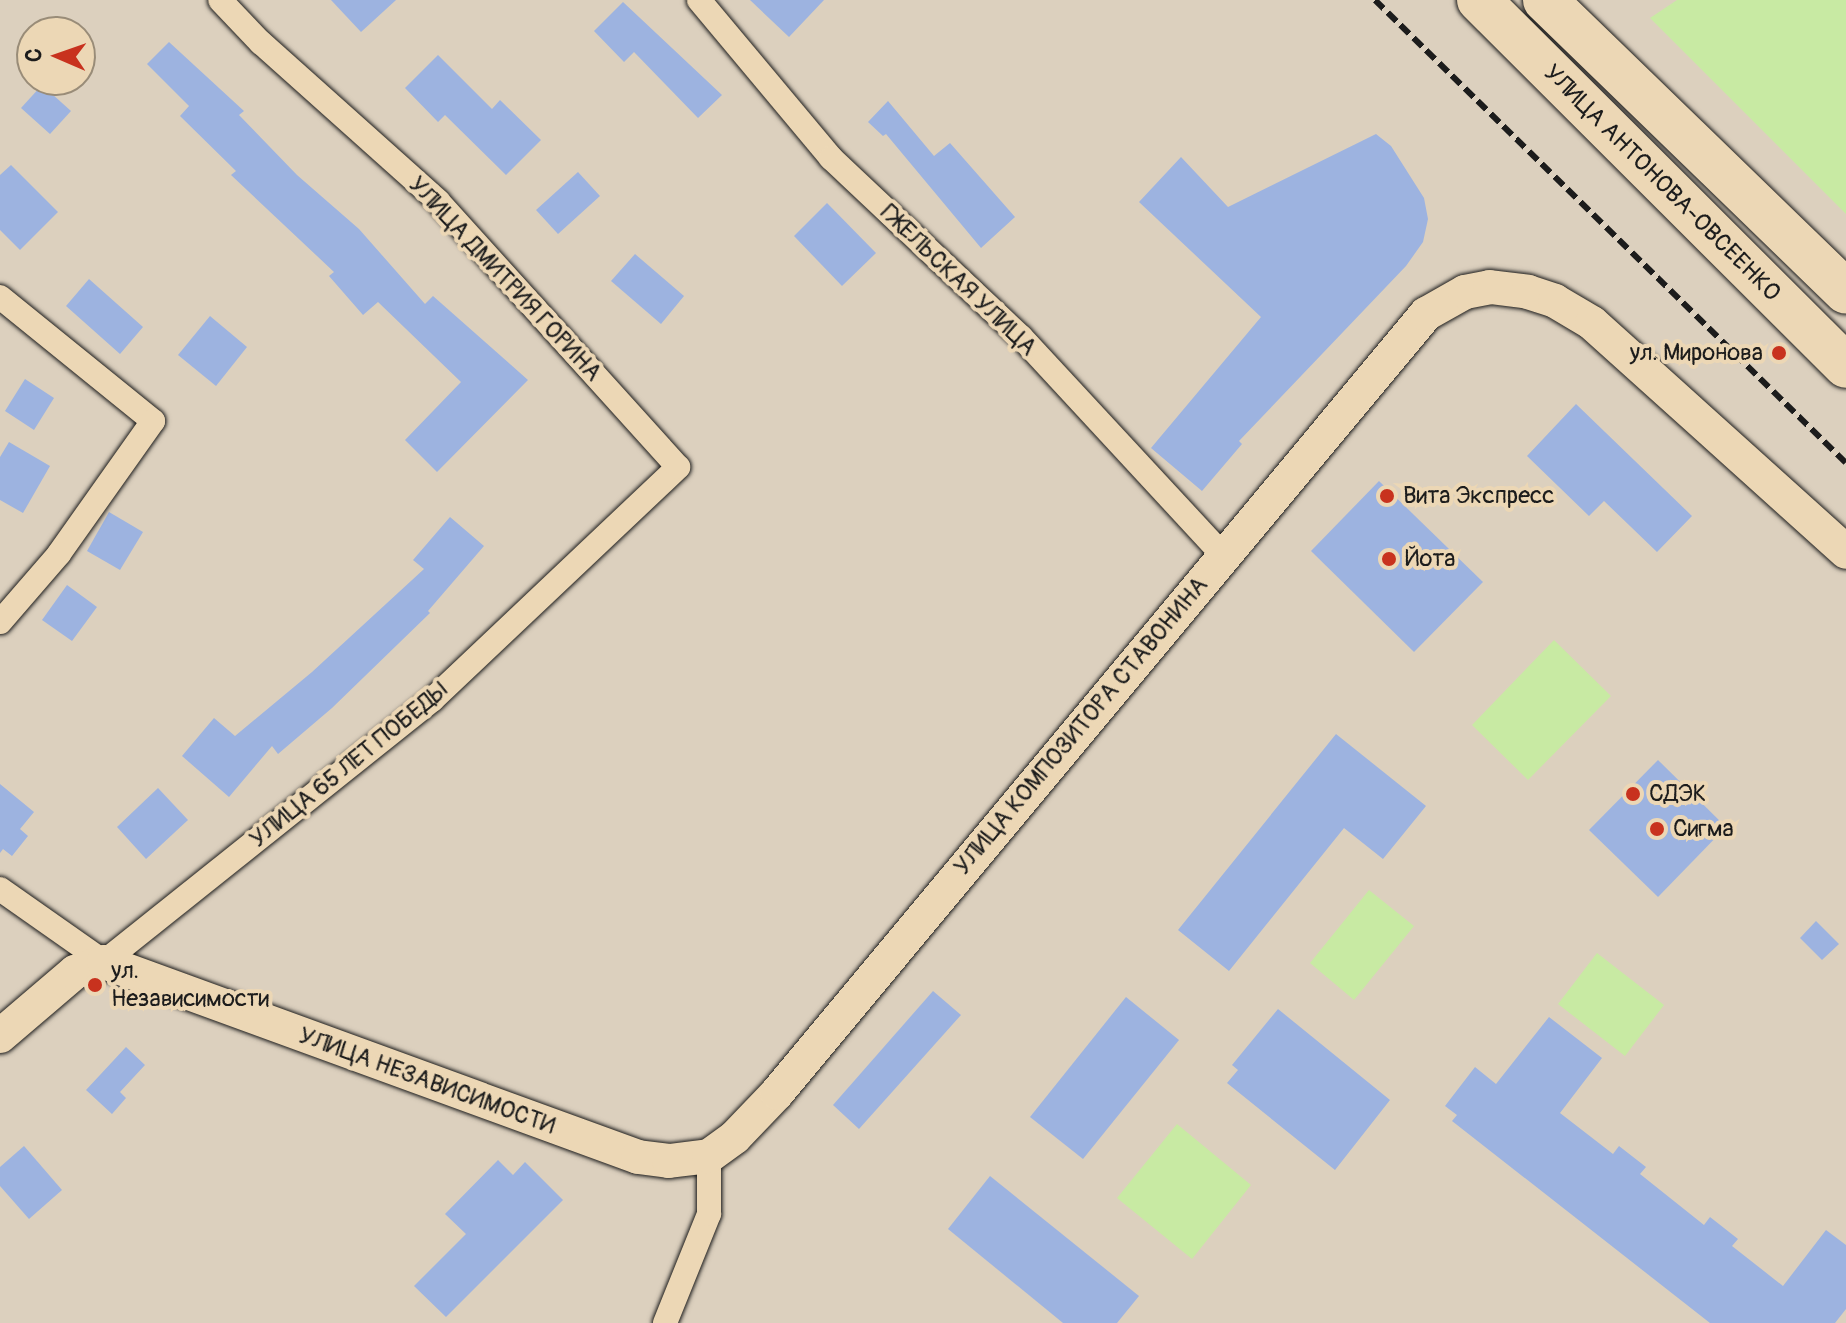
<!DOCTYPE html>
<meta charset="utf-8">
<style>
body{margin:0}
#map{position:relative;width:1846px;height:1323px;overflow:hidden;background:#dcd0be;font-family:Pangolin,sans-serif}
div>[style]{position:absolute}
.green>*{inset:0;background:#c8eaa3}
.building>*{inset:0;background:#9db3e0}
.roads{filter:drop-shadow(0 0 2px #1c1c1c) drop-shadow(0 0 2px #1c1c1c)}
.street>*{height:24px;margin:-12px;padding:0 12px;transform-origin:12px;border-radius:12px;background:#ecd7b5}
.secondary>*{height:34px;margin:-17px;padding:0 17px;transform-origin:17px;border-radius:17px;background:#ecd7b5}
.highway>*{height:44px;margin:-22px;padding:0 22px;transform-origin:22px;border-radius:22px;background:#ecd7b5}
.rail>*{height:6px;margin-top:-3px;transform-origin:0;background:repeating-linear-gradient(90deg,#1c1c1c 0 12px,transparent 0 18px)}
.dots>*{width:22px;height:22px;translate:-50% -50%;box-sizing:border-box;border:4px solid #ecd7b5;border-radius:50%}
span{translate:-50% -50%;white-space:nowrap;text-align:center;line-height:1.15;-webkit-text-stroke:8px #ecd7b5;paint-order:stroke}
.street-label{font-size:24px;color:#1c1c1c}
.poi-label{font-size:24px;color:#1c1c1c}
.right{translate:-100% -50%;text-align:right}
.left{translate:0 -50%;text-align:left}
.north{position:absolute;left:16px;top:16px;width:80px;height:80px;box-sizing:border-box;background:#ecd7b5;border:2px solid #998c78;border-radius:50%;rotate:272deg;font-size:22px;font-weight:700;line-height:32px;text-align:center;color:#1c1c1c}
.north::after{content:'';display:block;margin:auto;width:28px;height:36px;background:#c8321e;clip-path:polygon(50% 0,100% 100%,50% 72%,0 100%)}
</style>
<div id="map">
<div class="green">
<i style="clip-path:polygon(1677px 0,1846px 0,1846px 214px,1650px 18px)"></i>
<i style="clip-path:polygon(1554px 640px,1611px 696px,1528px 780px,1472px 725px)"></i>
<i style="clip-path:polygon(1369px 890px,1414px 926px,1354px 1000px,1310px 963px)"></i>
<i style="clip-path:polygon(1597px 953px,1664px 1005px,1625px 1056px,1558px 1004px)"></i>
<i style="clip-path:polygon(1177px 1124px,1251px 1185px,1192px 1259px,1117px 1198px)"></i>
</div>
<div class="building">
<i style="clip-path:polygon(331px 0,396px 0,361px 32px)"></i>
<i style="clip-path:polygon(750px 0,824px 0,789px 37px)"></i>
<i style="clip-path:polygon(623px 2px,722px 95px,698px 118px,634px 52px,624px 62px,594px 31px)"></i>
<i style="clip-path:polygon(169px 42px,244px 111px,239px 115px,297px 175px,359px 229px,425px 304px,433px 296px,528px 380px,437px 472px,405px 440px,461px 382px,378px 302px,363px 315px,329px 276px,334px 272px,231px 175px,236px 171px,180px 116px,189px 106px,147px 64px)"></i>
<i style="clip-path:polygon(438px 55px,492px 109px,500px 100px,541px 140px,506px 175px,445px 115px,438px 122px,405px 88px)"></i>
<i style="clip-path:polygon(42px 85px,71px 111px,50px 134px,21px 108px)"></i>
<i style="clip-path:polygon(888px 101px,934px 156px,950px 143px,1015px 217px,981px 248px,886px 134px,883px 136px,868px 122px)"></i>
<i style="clip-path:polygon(1376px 134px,1391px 146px,1424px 198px,1428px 219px,1423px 242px,1406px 266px,1239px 441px,1242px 444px,1202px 491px,1151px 448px,1261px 317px,1139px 202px,1181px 157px,1228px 207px)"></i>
<i style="clip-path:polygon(11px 165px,58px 212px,20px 250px,0 230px,0 175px)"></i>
<i style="clip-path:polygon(578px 172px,600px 196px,558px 234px,536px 210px)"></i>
<i style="clip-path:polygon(827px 203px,876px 253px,842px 286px,794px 236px)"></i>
<i style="clip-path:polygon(635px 254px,684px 296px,661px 324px,611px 281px)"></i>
<i style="clip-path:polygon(89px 279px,143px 327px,120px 354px,66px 306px)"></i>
<i style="clip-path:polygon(210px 316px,247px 347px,216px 386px,178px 355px)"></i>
<i style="clip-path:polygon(25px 379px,54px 398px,34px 430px,5px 411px)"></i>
<i style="clip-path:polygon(1576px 404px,1692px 516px,1657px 552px,1604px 501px,1589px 516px,1527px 456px)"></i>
<i style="clip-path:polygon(9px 442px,50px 466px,23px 513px,0 500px,0 457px)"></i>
<i style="clip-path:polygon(1379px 481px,1483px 582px,1414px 652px,1311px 551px)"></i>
<i style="clip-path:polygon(109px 512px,143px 532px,120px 570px,87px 551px)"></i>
<i style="clip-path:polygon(450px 517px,484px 546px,428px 611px,430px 613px,332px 708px,278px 754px,272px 746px,229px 797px,182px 756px,214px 718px,235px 736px,312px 672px,424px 569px,413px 560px)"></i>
<i style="clip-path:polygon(67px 585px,97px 607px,72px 641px,42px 620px)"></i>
<i style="clip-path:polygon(1336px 734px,1426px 806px,1383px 859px,1344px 828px,1229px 971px,1178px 930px)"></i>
<i style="clip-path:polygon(1658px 760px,1726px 827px,1658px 897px,1589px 830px)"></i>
<i style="clip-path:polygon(0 784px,34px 812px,20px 829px,28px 836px,12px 856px,3px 849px,0 853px)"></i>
<i style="clip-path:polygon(158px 788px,188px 820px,146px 859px,117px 827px)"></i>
<i style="clip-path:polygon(1816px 921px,1839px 944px,1822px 960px,1800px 938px)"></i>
<i style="clip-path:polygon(933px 991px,961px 1015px,859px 1129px,833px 1105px)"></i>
<i style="clip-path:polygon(1126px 997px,1179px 1040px,1083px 1159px,1030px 1117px)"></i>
<i style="clip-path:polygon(1278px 1009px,1390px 1100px,1335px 1170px,1227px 1083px,1238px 1070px,1232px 1065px)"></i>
<i style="clip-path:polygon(1549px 1017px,1602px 1058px,1560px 1113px,1613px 1154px,1619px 1146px,1646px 1167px,1640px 1174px,1704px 1225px,1710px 1217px,1738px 1239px,1732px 1246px,1783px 1286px,1826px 1230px,1846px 1245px,1846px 1309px,1835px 1323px,1710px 1323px,1452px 1121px,1457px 1115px,1445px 1106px,1475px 1067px,1496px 1084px)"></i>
<i style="clip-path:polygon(126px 1047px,145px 1065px,120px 1092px,126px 1098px,112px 1114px,86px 1090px)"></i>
<i style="clip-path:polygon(24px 1146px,62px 1190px,29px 1219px,0 1186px,0 1167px)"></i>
<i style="clip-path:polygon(498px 1160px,513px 1175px,525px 1162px,563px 1200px,446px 1317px,414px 1286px,466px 1234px,445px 1214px)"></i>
<i style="clip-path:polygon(990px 1176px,1139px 1296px,1117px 1323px,1063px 1323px,948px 1229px)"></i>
</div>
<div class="roads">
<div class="street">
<i style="left:699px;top:0;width:206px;rotate:50.1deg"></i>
<i style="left:831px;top:158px;width:261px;rotate:43.3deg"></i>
<i style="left:1021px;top:337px;width:297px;rotate:47.2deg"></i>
<i style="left:0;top:297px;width:197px;rotate:39deg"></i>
<i style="left:153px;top:421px;width:163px;rotate:125.3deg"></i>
<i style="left:59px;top:554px;width:90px;rotate:130.9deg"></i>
<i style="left:0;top:889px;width:127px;rotate:35.1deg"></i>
<i style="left:104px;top:962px;width:420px;rotate:-38.6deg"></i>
<i style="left:432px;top:700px;width:339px;rotate:-43.4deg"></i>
<i style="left:678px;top:467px;width:358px;rotate:-132.1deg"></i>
<i style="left:438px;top:201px;width:237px;rotate:-138.2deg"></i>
<i style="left:261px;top:43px;width:59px;rotate:-133.6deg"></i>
<i style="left:665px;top:1323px;width:118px;rotate:-68deg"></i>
<i style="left:709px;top:1214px;width:58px;rotate:-90deg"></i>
</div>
<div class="secondary">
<i style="left:0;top:1036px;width:99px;rotate:-40.5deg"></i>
<i style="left:75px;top:972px;width:31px;rotate:-19deg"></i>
<i style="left:104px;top:962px;width:568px;rotate:20.06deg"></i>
<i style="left:638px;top:1157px;width:31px;rotate:7deg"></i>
<i style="left:669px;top:1161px;width:40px;rotate:-7.1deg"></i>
<i style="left:709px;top:1156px;width:32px;rotate:-36deg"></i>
<i style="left:735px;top:1137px;width:61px;rotate:-46.3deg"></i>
<i style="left:777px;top:1093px;width:1014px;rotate:-50.2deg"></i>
<i style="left:1426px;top:314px;width:45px;rotate:-29.4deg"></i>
<i style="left:1465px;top:292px;width:25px;rotate:-11deg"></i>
<i style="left:1490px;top:287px;width:38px;rotate:7deg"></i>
<i style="left:1528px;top:292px;width:28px;rotate:18deg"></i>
<i style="left:1555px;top:301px;width:43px;rotate:30.7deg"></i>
<i style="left:1592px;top:323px;width:342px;rotate:42deg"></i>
</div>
<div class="highway">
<i style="left:1479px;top:0;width:518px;rotate:44.92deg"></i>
<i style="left:1545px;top:0;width:419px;rotate:44.1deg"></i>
</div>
</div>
<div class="rail">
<i style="left:1375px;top:0;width:660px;rotate:44.51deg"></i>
</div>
<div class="dots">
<i style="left:1779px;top:353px;background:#c8321e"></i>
<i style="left:1387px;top:496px;background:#c8321e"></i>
<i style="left:1389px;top:559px;background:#c8321e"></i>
<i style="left:1633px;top:794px;background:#c8321e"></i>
<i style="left:1657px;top:829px;background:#c8321e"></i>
<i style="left:95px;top:985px;background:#c8321e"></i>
</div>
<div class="street-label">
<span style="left:1662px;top:183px;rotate:45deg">УЛИЦА АНТОНОВА-ОВСЕЕНКО</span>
<span style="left:505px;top:279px;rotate:47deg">УЛИЦА ДМИТРИЯ ГОРИНА</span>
<span style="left:958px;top:280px;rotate:44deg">ГЖЕЛЬСКАЯ УЛИЦА</span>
<span style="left:1081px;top:726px;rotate:-50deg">УЛИЦА КОМПОЗИТОРА СТАВОНИНА</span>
<span style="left:349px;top:765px;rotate:-39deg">УЛИЦА 65 ЛЕТ ПОБЕДЫ</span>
<span style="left:427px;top:1081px;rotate:20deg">УЛИЦА НЕЗАВИСИМОСТИ</span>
</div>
<div class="poi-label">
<span class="right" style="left:1763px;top:353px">ул. Миронова</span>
<span class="left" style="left:1403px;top:496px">Вита Экспресс</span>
<span class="left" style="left:1405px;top:559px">Йота</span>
<span class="left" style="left:1649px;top:794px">СДЭК</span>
<span class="left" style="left:1673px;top:829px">Сигма</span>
<span class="left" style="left:111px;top:985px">ул.<br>Независимости</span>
</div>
<div class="north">С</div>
</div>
